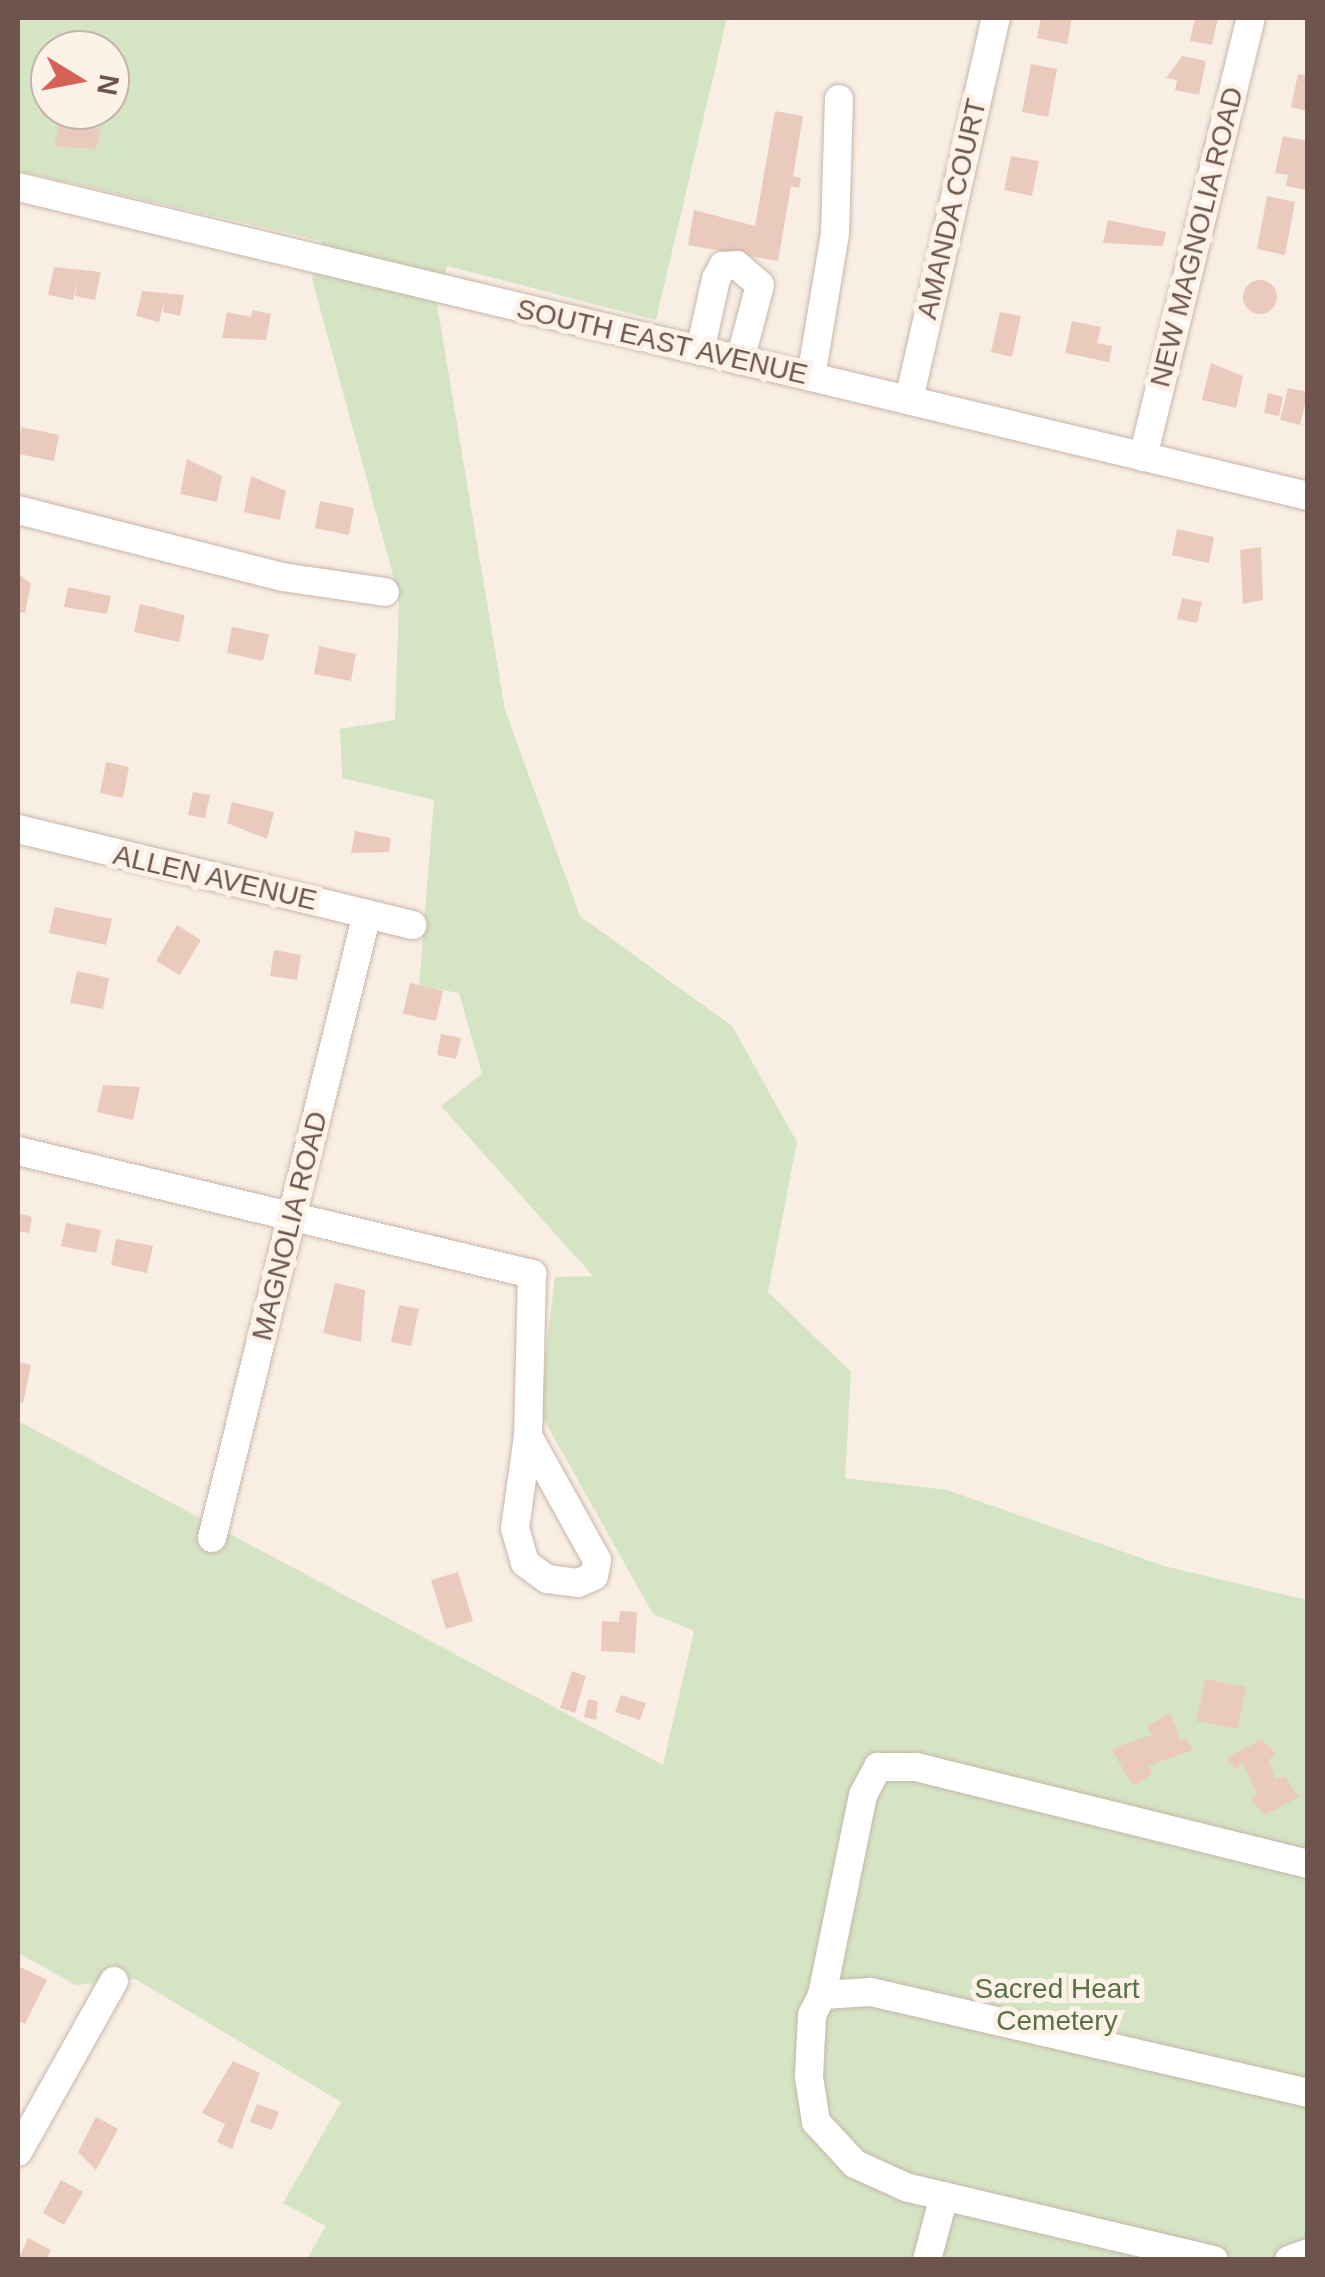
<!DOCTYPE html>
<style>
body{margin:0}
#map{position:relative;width:1325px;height:2277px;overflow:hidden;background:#f9eee3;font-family:Helvetica,sans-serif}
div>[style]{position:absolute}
.green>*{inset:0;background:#d5e5c3}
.building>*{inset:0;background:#ebcabe}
.round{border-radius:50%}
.roads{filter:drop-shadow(0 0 2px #c8b5ab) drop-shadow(0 0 2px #c8b5ab)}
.minor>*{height:28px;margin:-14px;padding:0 14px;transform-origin:14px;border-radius:14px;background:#fff}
span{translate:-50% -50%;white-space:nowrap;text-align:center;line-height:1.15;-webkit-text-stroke:10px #fdf2e8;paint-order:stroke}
.street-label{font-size:28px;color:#6e544c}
.park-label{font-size:28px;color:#587246}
.frame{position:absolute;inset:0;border:20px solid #6e544c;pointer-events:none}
.north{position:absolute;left:30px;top:30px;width:100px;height:100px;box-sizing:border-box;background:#fdf2e8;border:2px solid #c4b3aa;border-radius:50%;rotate:100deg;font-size:28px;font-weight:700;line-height:40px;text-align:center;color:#6e544c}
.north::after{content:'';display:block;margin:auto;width:35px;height:45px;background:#d66255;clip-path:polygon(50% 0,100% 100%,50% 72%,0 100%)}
</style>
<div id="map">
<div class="green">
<i style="clip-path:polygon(evenodd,18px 18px,727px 18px,656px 320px,447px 266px,437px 304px,505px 710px,580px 916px,732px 1026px,797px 1142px,768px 1292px,851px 1372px,845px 1478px,947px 1490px,1164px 1566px,1307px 1600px,1307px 2259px,307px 2259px,326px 2226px,283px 2203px,341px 2102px,135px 1979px,76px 1985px,18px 1953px,18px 1421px,663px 1765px,694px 1631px,653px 1614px,539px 1411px,555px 1277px,593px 1276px,441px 1106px,482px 1074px,459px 993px,419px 986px,434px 800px,342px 778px,340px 729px,395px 720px,399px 597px,312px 279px,322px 241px,18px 171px,18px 18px,50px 50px,110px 50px,110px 110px,50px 110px,50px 50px)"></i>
</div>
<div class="building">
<i style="clip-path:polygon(1041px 18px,1072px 18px,1067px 44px,1037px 38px)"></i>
<i style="clip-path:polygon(1195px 18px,1218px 18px,1212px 45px,1190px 41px)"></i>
<i style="clip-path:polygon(1182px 56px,1206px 61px,1199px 95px,1175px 90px,1177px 80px,1166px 78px)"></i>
<i style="clip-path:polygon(1031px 64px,1057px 69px,1048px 117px,1022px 112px)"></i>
<i style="clip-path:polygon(1298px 74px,1308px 76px,1308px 111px,1291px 107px)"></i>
<i style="clip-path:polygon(775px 111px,803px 116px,793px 176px,801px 178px,799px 188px,791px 186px,778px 261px,688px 245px,694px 210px,755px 226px)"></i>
<i style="clip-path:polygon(59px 124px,101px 129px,96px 149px,54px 146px)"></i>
<i style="clip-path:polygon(1283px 136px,1308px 141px,1306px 190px,1286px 186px,1288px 175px,1275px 173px)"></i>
<i style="clip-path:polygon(1011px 156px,1039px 161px,1032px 196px,1004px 190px)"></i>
<i style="clip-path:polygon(1267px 196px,1295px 202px,1285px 255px,1257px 249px)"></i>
<i style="clip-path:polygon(1108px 220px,1166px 232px,1163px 246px,1103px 243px)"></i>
<i style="clip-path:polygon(54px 267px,101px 272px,95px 300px,75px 296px,77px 280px,73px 300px,48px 295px)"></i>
<i class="round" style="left:1243px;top:280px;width:34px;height:34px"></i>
<i style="clip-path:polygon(142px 291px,184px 295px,180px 316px,163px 312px,164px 301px,159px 322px,136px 316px)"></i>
<i style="clip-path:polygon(252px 310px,271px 314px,266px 340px,222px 338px,227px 312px,251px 317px)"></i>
<i style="clip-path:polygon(1000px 312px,1021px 316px,1012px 357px,991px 352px)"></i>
<i style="clip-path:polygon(1072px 321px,1101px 327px,1097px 343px,1112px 346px,1109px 362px,1065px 353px)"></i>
<i style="clip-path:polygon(1211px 363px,1243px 376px,1236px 408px,1202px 400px)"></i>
<i style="clip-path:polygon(1288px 388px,1308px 392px,1300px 425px,1280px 420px)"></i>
<i style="clip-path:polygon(1268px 393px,1283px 397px,1279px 416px,1264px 413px)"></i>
<i style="clip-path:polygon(21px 427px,59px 435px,54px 461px,18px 454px)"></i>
<i style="clip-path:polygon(187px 459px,222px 476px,217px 502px,180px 494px)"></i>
<i style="clip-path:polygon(251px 476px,286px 491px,280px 520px,244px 512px)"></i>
<i style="clip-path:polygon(320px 501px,354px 508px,349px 535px,315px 528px)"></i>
<i style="clip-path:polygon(1177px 529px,1214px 537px,1209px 563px,1172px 555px)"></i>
<i style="clip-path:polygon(1261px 547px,1263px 600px,1243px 604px,1240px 550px)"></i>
<i style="clip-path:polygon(18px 573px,31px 584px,25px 613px,18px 612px)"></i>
<i style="clip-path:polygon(68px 587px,111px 596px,107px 614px,64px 607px)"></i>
<i style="clip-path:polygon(1182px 598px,1202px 602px,1197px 623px,1177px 619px)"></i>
<i style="clip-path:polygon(140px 604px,185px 615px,179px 642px,134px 632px)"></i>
<i style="clip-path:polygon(232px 627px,269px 634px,263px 661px,227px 653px)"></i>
<i style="clip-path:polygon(319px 646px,356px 654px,351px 681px,314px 674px)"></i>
<i style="clip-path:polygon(106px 762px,129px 767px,123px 798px,100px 793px)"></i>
<i style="clip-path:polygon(193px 792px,210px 795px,205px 818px,188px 815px)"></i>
<i style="clip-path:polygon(232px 802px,274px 812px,267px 839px,227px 823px)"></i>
<i style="clip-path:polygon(355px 831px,391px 838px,389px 852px,351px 853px)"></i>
<i style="clip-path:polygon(55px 907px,112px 919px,106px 945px,49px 933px)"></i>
<i style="clip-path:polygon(177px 925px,201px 940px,180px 975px,156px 961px)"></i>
<i style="clip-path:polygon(274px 950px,301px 955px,297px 980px,270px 976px)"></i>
<i style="clip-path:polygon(77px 971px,109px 978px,103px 1009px,70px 1003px)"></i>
<i style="clip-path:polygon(410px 983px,443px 991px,436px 1021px,403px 1014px)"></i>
<i style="clip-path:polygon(441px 1034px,461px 1038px,456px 1059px,437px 1055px)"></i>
<i style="clip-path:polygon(103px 1085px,140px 1087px,133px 1120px,97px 1112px)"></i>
<i style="clip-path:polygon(18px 1213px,32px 1217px,29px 1233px,18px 1231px)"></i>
<i style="clip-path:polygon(66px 1223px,101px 1230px,96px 1253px,61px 1246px)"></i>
<i style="clip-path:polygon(116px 1239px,153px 1246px,147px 1273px,111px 1265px)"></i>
<i style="clip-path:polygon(335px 1283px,365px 1290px,361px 1342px,323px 1333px)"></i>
<i style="clip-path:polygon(399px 1305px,419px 1309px,411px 1346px,391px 1342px)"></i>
<i style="clip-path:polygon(18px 1362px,31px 1365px,23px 1403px,18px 1402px)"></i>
<i style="clip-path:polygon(458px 1572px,473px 1621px,446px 1629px,431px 1580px)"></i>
<i style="clip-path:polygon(620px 1611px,637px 1612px,635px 1653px,601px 1651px,602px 1621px,619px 1622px)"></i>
<i style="clip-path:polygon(572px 1671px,586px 1676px,575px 1713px,560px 1708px)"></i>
<i style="clip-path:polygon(1205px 1679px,1246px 1687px,1238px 1729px,1196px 1721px)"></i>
<i style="clip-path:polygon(621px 1695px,646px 1703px,640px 1720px,615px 1712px)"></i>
<i style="clip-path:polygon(588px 1699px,598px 1701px,596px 1720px,584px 1717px)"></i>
<i style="clip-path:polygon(1171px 1713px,1180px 1741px,1186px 1738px,1193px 1750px,1148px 1766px,1153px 1774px,1133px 1786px,1111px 1749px,1152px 1735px,1147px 1726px)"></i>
<i style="clip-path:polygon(1262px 1739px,1276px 1754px,1269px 1760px,1275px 1779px,1285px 1776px,1299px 1797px,1264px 1815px,1251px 1800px,1257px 1794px,1243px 1763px,1236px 1770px,1226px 1758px)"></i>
<i style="clip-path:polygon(18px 1966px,47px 1980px,25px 2024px,18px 2021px)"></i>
<i style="clip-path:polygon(233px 2061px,260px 2073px,232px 2149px,217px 2142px,225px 2124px,202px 2113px)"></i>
<i style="clip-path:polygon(257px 2104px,279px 2112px,272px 2130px,250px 2122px)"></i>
<i style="clip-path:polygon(96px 2117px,118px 2129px,96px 2170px,78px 2152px)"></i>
<i style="clip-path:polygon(61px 2180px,83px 2192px,64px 2225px,43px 2213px)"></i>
<i style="clip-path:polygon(28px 2238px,51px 2250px,46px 2260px,18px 2260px)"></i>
</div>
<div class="roads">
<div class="minor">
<i style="left:18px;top:187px;width:1326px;rotate:13.47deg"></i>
<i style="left:700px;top:351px;width:74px;rotate:-77.5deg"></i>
<i style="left:716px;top:279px;width:15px;rotate:-62deg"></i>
<i style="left:723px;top:266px;width:14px;rotate:-4deg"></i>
<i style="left:737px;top:265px;width:30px;rotate:41deg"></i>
<i style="left:760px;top:285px;width:78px;rotate:104.9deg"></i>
<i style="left:811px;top:377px;width:146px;rotate:-80.5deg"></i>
<i style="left:835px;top:233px;width:134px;rotate:-88.3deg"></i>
<i style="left:909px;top:400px;width:392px;rotate:-77.2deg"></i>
<i style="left:1143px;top:457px;width:452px;rotate:-76.2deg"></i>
<i style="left:18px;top:510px;width:272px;rotate:14.2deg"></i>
<i style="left:282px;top:577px;width:104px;rotate:8.3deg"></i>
<i style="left:18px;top:829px;width:406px;rotate:13.7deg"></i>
<i style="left:18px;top:1151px;width:529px;rotate:13.46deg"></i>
<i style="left:532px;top:1274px;width:162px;rotate:91.4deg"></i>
<i style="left:528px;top:1436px;width:93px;rotate:98deg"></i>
<i style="left:515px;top:1528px;width:36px;rotate:74deg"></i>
<i style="left:525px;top:1563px;width:27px;rotate:36deg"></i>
<i style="left:547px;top:1579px;width:31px;rotate:7deg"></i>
<i style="left:578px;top:1583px;width:17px;rotate:-24deg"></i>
<i style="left:594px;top:1576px;width:16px;rotate:-79deg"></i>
<i style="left:597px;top:1560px;width:142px;rotate:-119.1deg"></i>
<i style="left:212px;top:1538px;width:643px;rotate:-76.05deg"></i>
<i style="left:822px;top:1995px;width:204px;rotate:-78.4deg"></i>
<i style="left:863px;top:1795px;width:32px;rotate:-62deg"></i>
<i style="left:878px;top:1767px;width:38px"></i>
<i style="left:916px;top:1767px;width:404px;rotate:13.9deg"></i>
<i style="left:18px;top:2152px;width:196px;rotate:-60.7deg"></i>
<i style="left:927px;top:2260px;width:66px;rotate:-75.1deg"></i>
<i style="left:1214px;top:2260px;width:317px;rotate:-166.7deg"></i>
<i style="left:906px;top:2187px;width:56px;rotate:-155.7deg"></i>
<i style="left:855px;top:2164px;width:57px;rotate:-132.9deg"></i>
<i style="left:816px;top:2122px;width:46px;rotate:-98.8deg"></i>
<i style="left:809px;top:2077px;width:62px;rotate:-87.2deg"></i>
<i style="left:812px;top:2015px;width:22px;rotate:-63deg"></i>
<i style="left:822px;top:1995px;width:49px;rotate:-3.5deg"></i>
<i style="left:871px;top:1992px;width:449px;rotate:13deg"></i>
<i style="left:1289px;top:2260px;width:20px;rotate:-20deg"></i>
</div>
</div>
<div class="street-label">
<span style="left:952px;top:209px;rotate:-77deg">AMANDA COURT</span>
<span style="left:1197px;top:237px;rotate:-76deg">NEW MAGNOLIA ROAD</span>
<span style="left:662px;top:342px;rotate:13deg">SOUTH EAST AVENUE</span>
<span style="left:215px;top:878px;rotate:13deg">ALLEN AVENUE</span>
<span style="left:290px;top:1226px;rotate:-76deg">MAGNOLIA ROAD</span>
</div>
<div class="park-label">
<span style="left:1057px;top:2005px">Sacred Heart<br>Cemetery</span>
</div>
<div class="frame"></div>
<div class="north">N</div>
</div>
